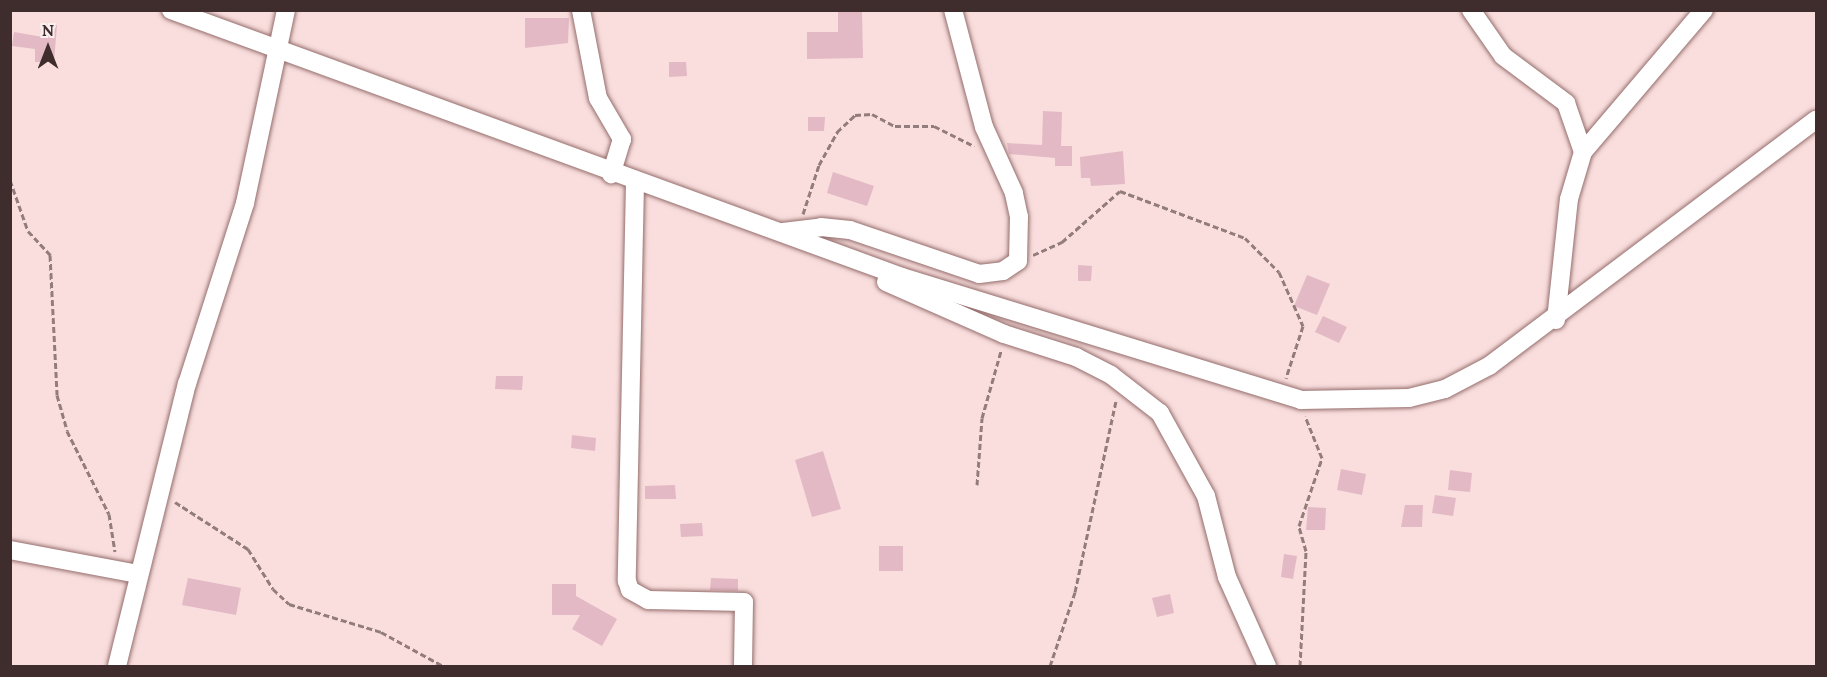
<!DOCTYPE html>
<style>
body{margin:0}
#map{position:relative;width:1827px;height:677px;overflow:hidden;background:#f9dedd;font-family:Lora,serif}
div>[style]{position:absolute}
.building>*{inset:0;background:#e3b9c5}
.path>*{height:3px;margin-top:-1.5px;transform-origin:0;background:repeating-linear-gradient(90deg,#937d7c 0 6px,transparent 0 9px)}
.roads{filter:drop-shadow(0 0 2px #946d6c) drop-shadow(0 0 2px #946d6c)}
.minor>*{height:18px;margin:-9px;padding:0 9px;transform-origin:9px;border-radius:9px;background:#fff}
span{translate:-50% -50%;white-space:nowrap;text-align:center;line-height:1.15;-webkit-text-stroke:5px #faf0f0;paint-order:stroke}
.frame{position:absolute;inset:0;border:12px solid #3e2d2c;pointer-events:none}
.north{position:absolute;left:18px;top:18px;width:60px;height:60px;-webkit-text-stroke:4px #faf0f0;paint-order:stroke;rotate:0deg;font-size:16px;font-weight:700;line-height:24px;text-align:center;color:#3e2d2c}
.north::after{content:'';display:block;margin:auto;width:21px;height:27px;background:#3e2d2c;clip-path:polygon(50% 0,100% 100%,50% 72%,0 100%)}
</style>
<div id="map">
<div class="building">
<i style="clip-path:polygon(838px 10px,862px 10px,863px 58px,807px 59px,807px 32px,838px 32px)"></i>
<i style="clip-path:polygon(525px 18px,569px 18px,568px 43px,525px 48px)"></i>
<i style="clip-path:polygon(44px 24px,57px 25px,54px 62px,35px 62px,35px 49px,12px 46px,14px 32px,43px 37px)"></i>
<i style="clip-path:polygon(669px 62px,686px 62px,687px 76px,669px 77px)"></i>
<i style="clip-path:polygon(1043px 111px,1062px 112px,1061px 146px,1072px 146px,1072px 166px,1055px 166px,1055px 158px,1009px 154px,1007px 143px,1042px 145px)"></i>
<i style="clip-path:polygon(808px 117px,825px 117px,824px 131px,808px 131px)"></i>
<i style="clip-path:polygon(1123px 151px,1125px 184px,1091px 186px,1090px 178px,1081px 178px,1080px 157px)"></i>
<i style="clip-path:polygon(833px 172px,874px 186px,867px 206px,827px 193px)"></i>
<i style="clip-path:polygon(1078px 265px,1092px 266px,1091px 281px,1078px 281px)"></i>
<i style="clip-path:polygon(1307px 275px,1330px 284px,1317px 315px,1294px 306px)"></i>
<i style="clip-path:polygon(1323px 316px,1347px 327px,1339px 343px,1315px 332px)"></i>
<i style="clip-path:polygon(496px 376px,523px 376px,522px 390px,495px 389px)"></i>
<i style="clip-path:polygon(572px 435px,596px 438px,595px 451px,571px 448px)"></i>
<i style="clip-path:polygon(823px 451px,841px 509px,812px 517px,795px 460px)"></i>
<i style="clip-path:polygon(1341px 469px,1366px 474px,1362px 495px,1337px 490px)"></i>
<i style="clip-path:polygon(1450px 470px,1472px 473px,1470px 492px,1448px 490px)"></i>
<i style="clip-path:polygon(675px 485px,676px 499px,645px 499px,645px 486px)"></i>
<i style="clip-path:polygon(1435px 495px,1456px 498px,1453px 516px,1432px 513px)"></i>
<i style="clip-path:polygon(1405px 505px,1423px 505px,1422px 527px,1401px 527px)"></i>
<i style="clip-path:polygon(1308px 507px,1326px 508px,1325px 530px,1306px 530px)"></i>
<i style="clip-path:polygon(702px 523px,703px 536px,681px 537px,680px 524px)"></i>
<i style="clip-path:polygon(879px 546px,903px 546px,903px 571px,879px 571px)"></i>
<i style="clip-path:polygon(1284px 554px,1297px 556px,1293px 579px,1281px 577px)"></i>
<i style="clip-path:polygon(188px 578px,241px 588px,236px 615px,182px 605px)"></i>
<i style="clip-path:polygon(711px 578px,738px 579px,738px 591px,710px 590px)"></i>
<i style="clip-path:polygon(552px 584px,576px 584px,576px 596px,617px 619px,602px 646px,572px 629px,580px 615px,552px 615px)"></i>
<i style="clip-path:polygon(1170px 594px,1174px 613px,1157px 617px,1152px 598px)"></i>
</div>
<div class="path">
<i style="left:10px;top:180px;width:54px;rotate:70.6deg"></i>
<i style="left:28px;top:231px;width:33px;rotate:47deg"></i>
<i style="left:50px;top:255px;width:140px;rotate:87.1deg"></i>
<i style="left:57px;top:395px;width:37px;rotate:74deg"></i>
<i style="left:67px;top:431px;width:93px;rotate:63.2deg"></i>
<i style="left:109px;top:514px;width:38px;rotate:81deg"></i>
<i style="left:803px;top:214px;width:52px;rotate:-71.9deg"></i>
<i style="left:819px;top:165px;width:38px;rotate:-61deg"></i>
<i style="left:837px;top:132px;width:25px;rotate:-43deg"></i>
<i style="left:855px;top:115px;width:17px;rotate:-3deg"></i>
<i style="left:872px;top:114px;width:26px;rotate:28deg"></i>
<i style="left:895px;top:126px;width:39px"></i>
<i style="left:934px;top:126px;width:45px;rotate:26.6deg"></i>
<i style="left:1033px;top:255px;width:32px;rotate:-24deg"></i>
<i style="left:1062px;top:242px;width:77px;rotate:-41.3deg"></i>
<i style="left:1120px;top:191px;width:134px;rotate:20.6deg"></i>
<i style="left:1245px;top:238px;width:48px;rotate:45deg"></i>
<i style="left:1279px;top:272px;width:59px;rotate:66deg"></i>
<i style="left:1303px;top:326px;width:55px;rotate:108.1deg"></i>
<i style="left:977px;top:485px;width:67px;rotate:-85.7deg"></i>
<i style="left:982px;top:418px;width:70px;rotate:-74.2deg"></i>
<i style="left:175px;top:502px;width:87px;rotate:32.8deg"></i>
<i style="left:248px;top:549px;width:47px;rotate:58deg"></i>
<i style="left:273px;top:589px;width:22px;rotate:43deg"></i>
<i style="left:289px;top:604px;width:96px;rotate:16.9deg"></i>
<i style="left:381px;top:632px;width:71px;rotate:28.7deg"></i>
<i style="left:1050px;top:666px;width:78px;rotate:-71.3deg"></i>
<i style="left:1075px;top:592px;width:195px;rotate:-77.9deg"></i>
<i style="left:1300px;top:666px;width:115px;rotate:-87deg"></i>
<i style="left:1306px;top:551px;width:26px;rotate:-106deg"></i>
<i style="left:1299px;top:526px;width:72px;rotate:-71.3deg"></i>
<i style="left:1322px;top:458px;width:45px;rotate:-112deg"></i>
</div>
<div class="roads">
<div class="minor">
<i style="left:171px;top:10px;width:778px;rotate:20.06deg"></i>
<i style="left:902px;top:277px;width:418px;rotate:17.1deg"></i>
<i style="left:1301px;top:400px;width:108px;rotate:-1.1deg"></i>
<i style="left:1409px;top:398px;width:37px;rotate:-14deg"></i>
<i style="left:1445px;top:389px;width:50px;rotate:-27.6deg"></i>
<i style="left:1489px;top:366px;width:409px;rotate:-37deg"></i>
<i style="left:581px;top:10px;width:90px;rotate:79.1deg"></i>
<i style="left:598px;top:98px;width:48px;rotate:59.7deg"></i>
<i style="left:622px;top:139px;width:37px;rotate:107deg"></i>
<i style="left:1471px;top:10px;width:56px;rotate:55.2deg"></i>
<i style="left:1503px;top:56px;width:79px;rotate:36.7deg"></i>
<i style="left:1566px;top:103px;width:52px;rotate:70.9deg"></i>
<i style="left:635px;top:183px;width:398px;rotate:91.2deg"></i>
<i style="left:627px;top:581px;width:9px;rotate:72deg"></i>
<i style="left:630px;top:590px;width:21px;rotate:29deg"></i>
<i style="left:648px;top:600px;width:96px;rotate:1.2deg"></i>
<i style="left:744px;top:602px;width:64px;rotate:90.9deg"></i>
<i style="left:783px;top:232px;width:38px;rotate:-7deg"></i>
<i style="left:821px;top:227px;width:29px;rotate:6deg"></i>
<i style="left:850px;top:230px;width:136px;rotate:18.8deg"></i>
<i style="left:979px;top:274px;width:24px;rotate:-7deg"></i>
<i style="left:1003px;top:271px;width:18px;rotate:-34deg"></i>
<i style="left:1018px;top:261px;width:44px;rotate:-88.7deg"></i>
<i style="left:1019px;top:217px;width:25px;rotate:-102deg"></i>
<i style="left:1014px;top:193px;width:72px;rotate:-114.4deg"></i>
<i style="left:984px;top:127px;width:121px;rotate:-104.8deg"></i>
<i style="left:886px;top:282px;width:129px;rotate:23.8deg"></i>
<i style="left:1004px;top:334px;width:76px;rotate:17.7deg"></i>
<i style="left:1076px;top:357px;width:39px;rotate:27deg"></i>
<i style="left:1111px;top:375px;width:62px;rotate:37.8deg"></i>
<i style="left:1160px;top:413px;width:95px;rotate:61deg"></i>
<i style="left:1206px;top:496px;width:84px;rotate:75.5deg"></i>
<i style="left:1227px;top:577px;width:98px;rotate:65.8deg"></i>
<i style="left:1556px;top:320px;width:122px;rotate:-83.9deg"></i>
<i style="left:1569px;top:199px;width:49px;rotate:-73.4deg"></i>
<i style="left:1583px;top:152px;width:187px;rotate:-49.6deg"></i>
<i style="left:10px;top:550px;width:130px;rotate:10.6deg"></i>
<i style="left:117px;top:666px;width:291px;rotate:-76.1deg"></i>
<i style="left:187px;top:384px;width:190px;rotate:-72.2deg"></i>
<i style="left:245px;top:203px;width:197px;rotate:-78deg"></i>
</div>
</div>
<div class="frame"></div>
<div class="north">N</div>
</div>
